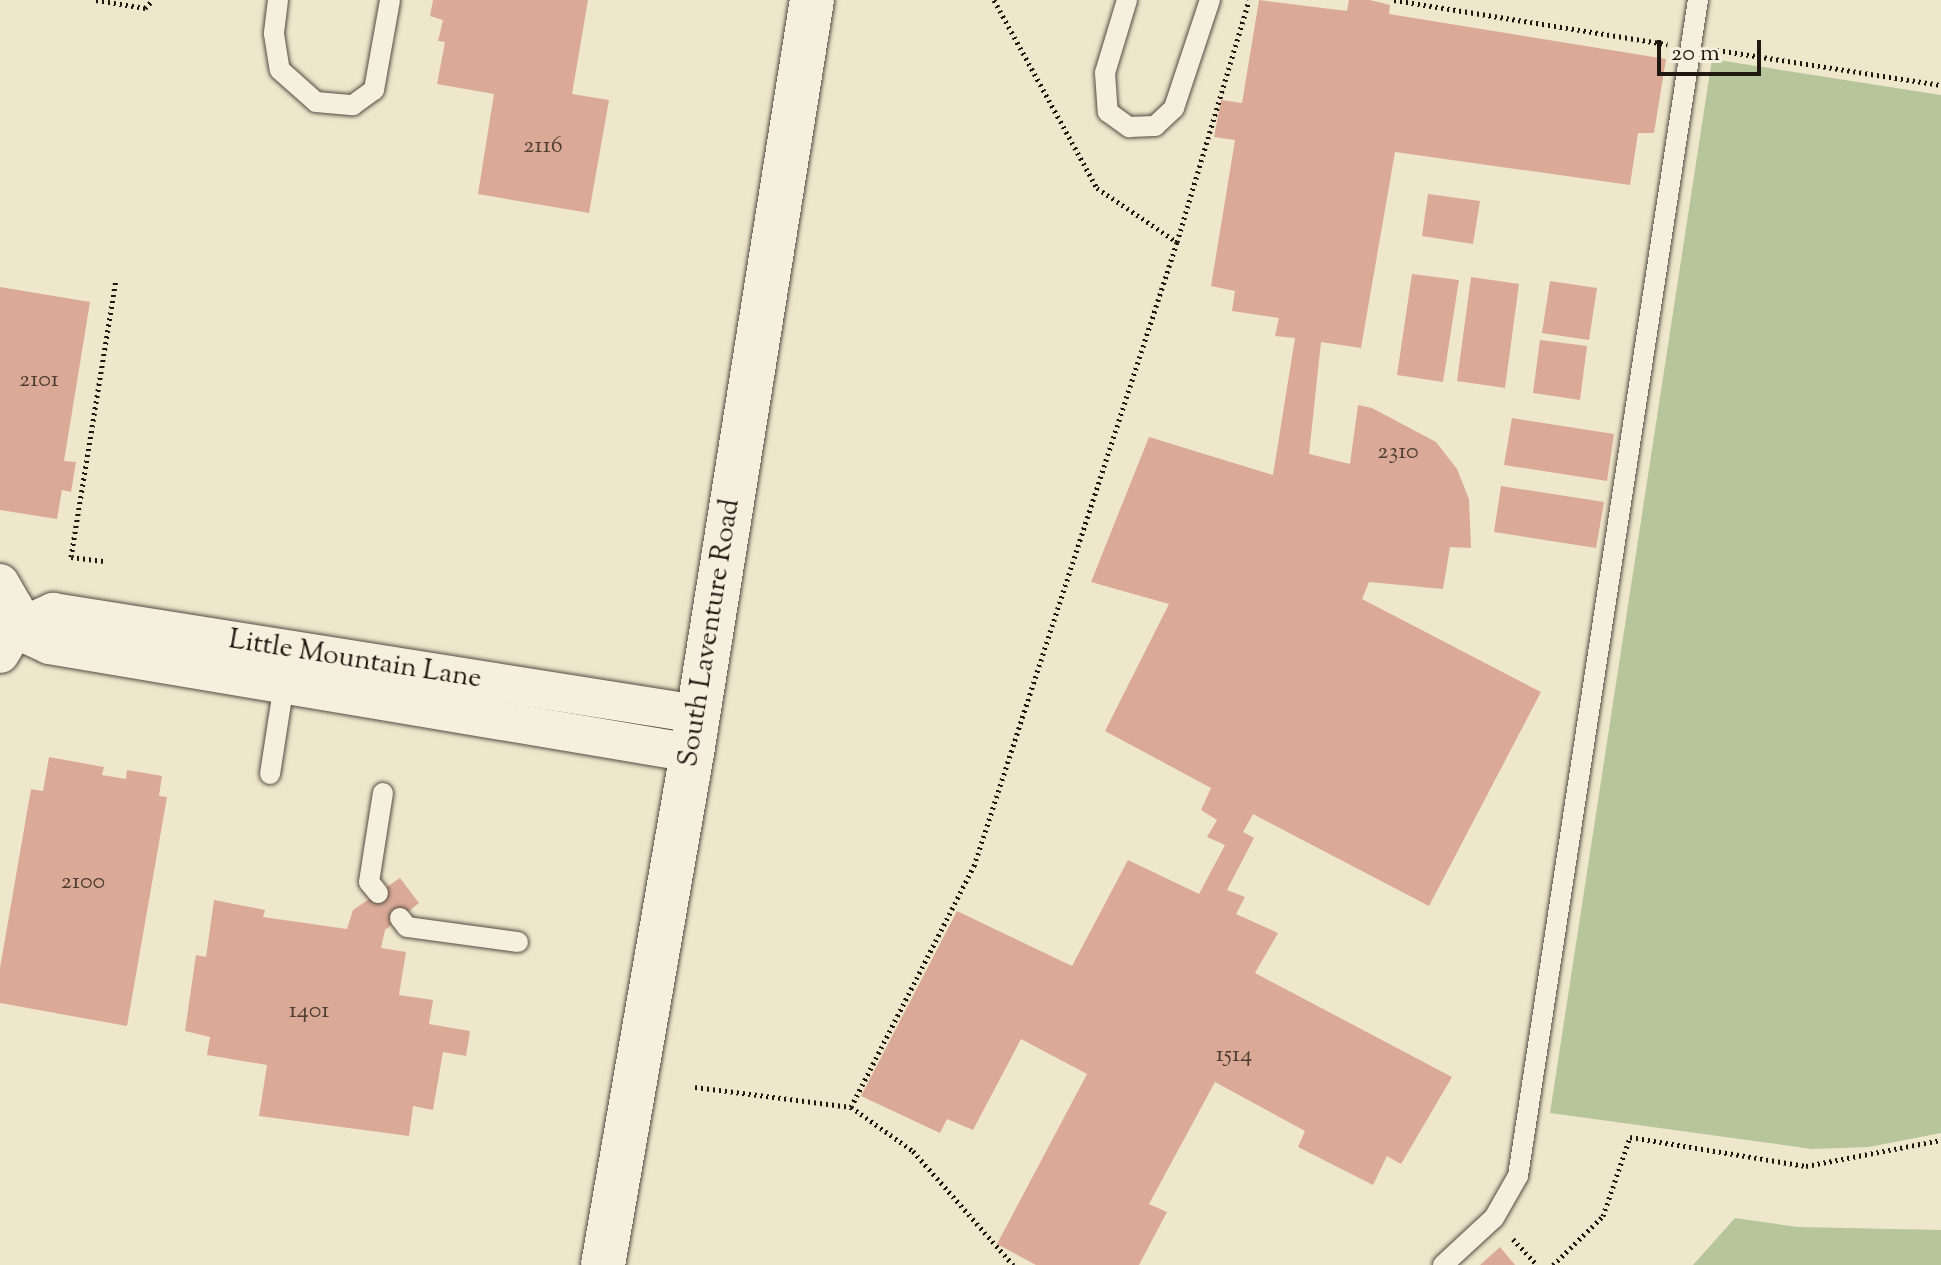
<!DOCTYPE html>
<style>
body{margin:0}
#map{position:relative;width:1941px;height:1265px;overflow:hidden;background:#efe7cc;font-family:"Sorts Mill Goudy",serif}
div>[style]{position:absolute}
.green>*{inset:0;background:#b6c69a}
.building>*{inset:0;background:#daaa97}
.path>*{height:5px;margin-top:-2.5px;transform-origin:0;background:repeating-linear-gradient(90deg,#211711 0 2px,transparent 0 6px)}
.roads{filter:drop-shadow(0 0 2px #544b40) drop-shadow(0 0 2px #544b40)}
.lane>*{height:20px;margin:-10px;padding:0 10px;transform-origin:10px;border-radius:10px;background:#f5efde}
.street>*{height:38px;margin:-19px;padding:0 19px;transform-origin:19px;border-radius:19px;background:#f5efde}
.secondary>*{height:44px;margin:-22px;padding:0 22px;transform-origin:22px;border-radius:22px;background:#f5efde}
span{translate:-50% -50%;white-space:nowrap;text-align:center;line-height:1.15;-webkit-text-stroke:7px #f5efde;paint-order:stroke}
.number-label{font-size:24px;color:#4f3c32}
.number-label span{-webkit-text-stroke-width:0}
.street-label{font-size:28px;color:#211711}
.scale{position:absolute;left:1657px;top:40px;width:104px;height:36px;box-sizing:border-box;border:4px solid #211711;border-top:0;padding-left:10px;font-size:24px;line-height:28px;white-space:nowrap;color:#211711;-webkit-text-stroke:6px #f5efde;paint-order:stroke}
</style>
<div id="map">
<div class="green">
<i style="clip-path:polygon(1712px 59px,1941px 95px,1941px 1133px,1869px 1147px,1812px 1149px,1550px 1113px)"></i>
<i style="clip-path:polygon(1735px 1218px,1798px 1227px,1941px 1230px,1941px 1265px,1693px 1265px)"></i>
</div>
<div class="building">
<i style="clip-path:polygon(433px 0,588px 0,572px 94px,609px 100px,589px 213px,478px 194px,494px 94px,437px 84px,445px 42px,438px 41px,443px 20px,430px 16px)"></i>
<i style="clip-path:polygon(1259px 0,1347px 11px,1349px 0,1370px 0,1390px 5px,1389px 14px,1666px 59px,1654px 133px,1638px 133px,1630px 185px,1395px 152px,1361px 348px,1321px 342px,1309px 454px,1350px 464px,1358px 405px,1372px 408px,1436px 442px,1457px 469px,1469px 499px,1471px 548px,1450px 547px,1443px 589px,1369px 582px,1362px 599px,1541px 692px,1429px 906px,1253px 814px,1243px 832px,1254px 838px,1227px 890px,1245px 897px,1236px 914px,1278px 933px,1255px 973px,1452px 1077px,1401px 1164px,1387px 1156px,1373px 1185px,1298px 1147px,1305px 1131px,1215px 1082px,1149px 1204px,1167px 1212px,1139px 1265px,1036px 1265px,997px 1244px,1087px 1074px,1021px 1039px,973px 1130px,947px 1119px,940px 1133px,861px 1096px,957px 911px,1072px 966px,1128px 860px,1199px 894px,1225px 845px,1207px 837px,1217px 820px,1201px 810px,1211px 788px,1105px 731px,1169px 604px,1091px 582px,1149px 437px,1273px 475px,1295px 338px,1275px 336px,1279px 318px,1232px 311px,1235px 291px,1211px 286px,1235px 140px,1214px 137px,1221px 100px,1242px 103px)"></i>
<i style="clip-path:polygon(1428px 194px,1480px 201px,1473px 244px,1422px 236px)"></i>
<i style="clip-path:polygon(1412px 274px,1459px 280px,1443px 382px,1397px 375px)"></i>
<i style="clip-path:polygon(1471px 277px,1519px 284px,1505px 388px,1457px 381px)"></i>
<i style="clip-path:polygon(1550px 281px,1597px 288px,1589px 340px,1542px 333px)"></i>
<i style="clip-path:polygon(0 287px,90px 302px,64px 461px,76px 462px,71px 492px,62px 490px,57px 519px,0 510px)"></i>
<i style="clip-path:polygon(1540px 340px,1587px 346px,1580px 400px,1533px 393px)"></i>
<i style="clip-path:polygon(1512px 418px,1614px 434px,1607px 481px,1504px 465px)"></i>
<i style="clip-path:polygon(1501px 486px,1604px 502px,1596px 548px,1494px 532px)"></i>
<i style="clip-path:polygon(49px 757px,104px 767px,102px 775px,126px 779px,127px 770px,162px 776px,159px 796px,167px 797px,127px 1026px,0 1003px,0 968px,31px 789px,43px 791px)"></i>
<i style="clip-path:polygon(400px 878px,419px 903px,385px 930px,381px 948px,406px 952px,399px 995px,433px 1000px,429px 1024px,470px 1031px,466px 1056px,443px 1052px,433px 1110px,413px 1106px,409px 1136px,259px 1116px,267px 1065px,207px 1055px,210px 1037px,185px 1031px,196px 955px,206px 957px,214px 900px,265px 910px,263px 917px,347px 929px,353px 910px)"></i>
<i style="clip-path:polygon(1500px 1247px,1515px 1265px,1480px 1265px)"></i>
</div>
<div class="path">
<i style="left:96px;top:0;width:50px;rotate:9.3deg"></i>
<i style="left:145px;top:8px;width:11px;rotate:-45deg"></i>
<i style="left:994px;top:0;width:214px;rotate:61.3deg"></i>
<i style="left:1097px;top:188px;width:97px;rotate:34deg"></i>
<i style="left:1394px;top:0;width:277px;rotate:9.2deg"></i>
<i style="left:1717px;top:50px;width:227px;rotate:8.9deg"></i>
<i style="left:103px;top:561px;width:32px;rotate:-173deg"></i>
<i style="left:71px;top:557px;width:281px;rotate:-80.8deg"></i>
<i style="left:695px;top:1087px;width:157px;rotate:7.3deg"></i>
<i style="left:851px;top:1107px;width:76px;rotate:35.4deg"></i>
<i style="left:913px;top:1151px;width:152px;rotate:48.7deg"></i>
<i style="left:851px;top:1107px;width:271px;rotate:-63deg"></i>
<i style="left:974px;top:866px;width:656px;rotate:-71.98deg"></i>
<i style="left:1177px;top:242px;width:252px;rotate:-73.4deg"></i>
<i style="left:1513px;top:1239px;width:35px;rotate:47deg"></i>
<i style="left:1553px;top:1265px;width:70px;rotate:-44.4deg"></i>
<i style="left:1603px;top:1216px;width:83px;rotate:-71.1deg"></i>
<i style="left:1630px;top:1137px;width:178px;rotate:9.4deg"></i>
<i style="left:1806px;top:1166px;width:137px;rotate:-10.9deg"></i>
</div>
<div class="roads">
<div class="lane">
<i style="left:278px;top:0;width:34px;rotate:97deg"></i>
<i style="left:274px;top:34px;width:36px;rotate:81deg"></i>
<i style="left:280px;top:70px;width:48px;rotate:41.6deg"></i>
<i style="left:316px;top:102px;width:37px;rotate:5deg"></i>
<i style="left:353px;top:105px;width:26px;rotate:-36deg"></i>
<i style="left:374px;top:90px;width:91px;rotate:-79.9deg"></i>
<i style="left:1127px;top:0;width:76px;rotate:106.8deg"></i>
<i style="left:1105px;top:73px;width:39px;rotate:86deg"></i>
<i style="left:1108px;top:112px;width:26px;rotate:36deg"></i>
<i style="left:1129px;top:127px;width:26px;rotate:-2deg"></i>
<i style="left:1155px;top:126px;width:26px;rotate:-43deg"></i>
<i style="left:1174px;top:108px;width:114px;rotate:-71.6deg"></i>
<i style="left:270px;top:774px;width:91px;rotate:-81.2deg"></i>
<i style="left:378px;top:893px;width:14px;rotate:-129deg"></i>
<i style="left:369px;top:882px;width:90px;rotate:-81.1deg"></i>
<i style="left:400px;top:918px;width:11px;rotate:52deg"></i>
<i style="left:407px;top:927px;width:112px;rotate:7.7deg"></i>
<i style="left:1443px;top:1265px;width:69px;rotate:-42.7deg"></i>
<i style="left:1494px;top:1218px;width:48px;rotate:-60.3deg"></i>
<i style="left:1518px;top:1176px;width:1190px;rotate:-81.3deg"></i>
</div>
<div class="street">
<i style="left:0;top:583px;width:28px;rotate:60deg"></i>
<i style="left:14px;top:607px;width:22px;rotate:87deg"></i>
<i style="left:15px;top:629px;width:29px;rotate:121deg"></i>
<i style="left:15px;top:629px;width:42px;rotate:-24.1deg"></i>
<i style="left:53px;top:612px;width:652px;rotate:9deg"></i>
<i style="left:15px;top:629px;width:38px;rotate:25deg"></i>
<i style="left:49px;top:645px;width:652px;rotate:9.53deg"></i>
</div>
<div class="secondary">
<i style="left:603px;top:1265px;width:520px;rotate:-80.14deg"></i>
<i style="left:692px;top:753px;width:763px;rotate:-80.95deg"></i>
</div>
</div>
<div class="number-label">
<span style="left:543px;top:147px">2116</span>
<span style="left:39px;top:381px">2101</span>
<span style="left:1398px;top:453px">2310</span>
<span style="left:83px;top:883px">2100</span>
<span style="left:309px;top:1012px">1401</span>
<span style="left:1234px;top:1056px">1514</span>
</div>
<div class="street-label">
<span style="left:710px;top:633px;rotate:-81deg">South Laventure Road</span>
<span style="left:355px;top:660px;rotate:9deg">Little Mountain Lane</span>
</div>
<div class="scale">20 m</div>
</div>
